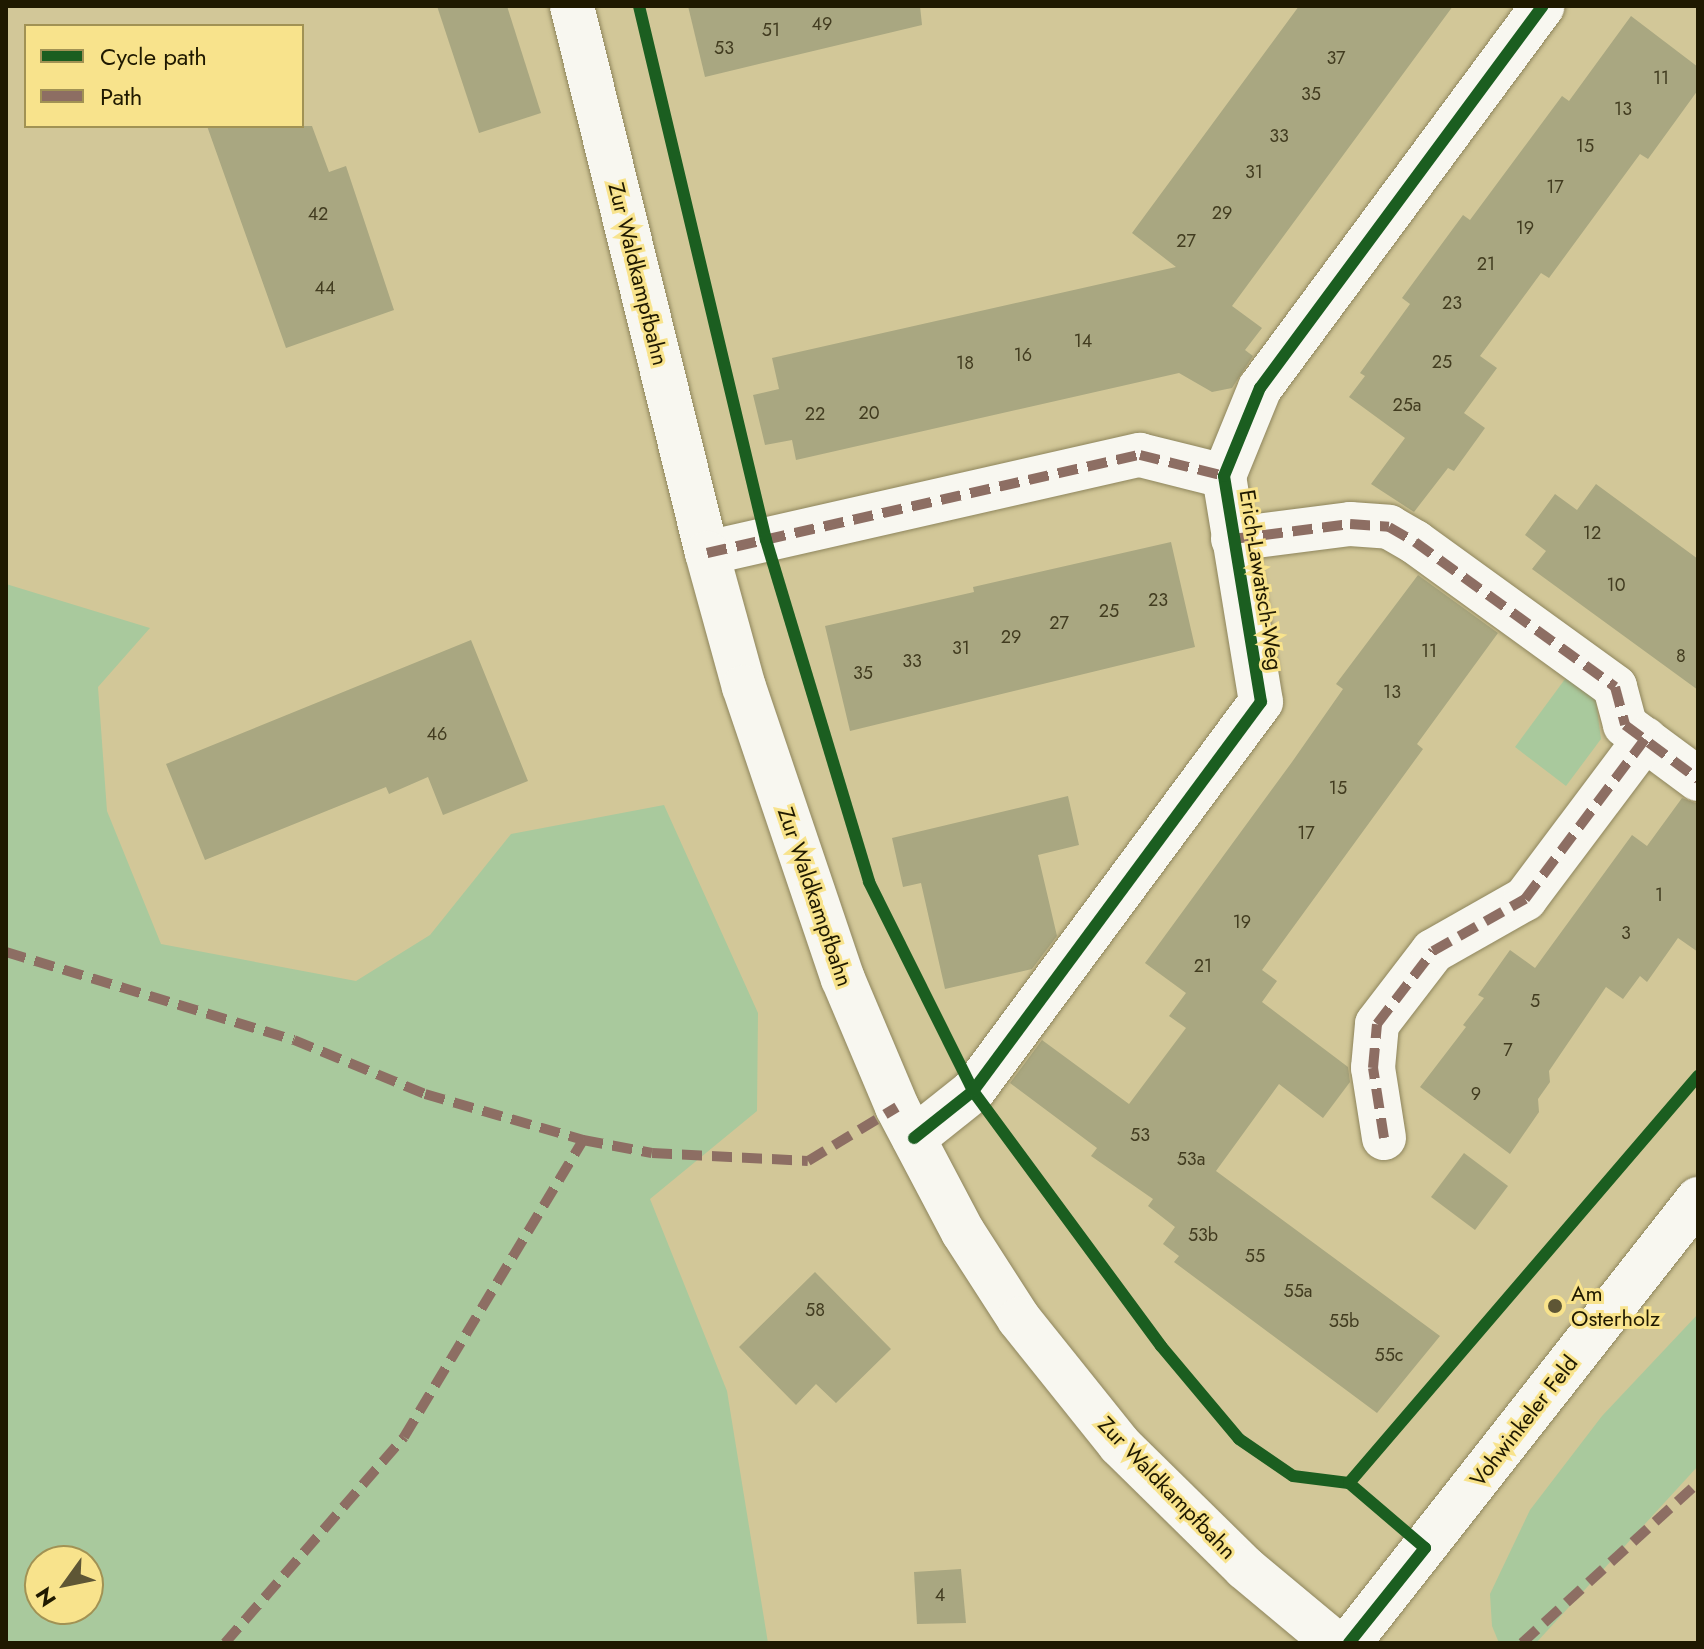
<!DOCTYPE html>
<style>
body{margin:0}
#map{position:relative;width:1704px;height:1649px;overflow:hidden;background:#d2c798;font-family:Jost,sans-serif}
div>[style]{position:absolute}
.green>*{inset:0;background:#a9c99d}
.building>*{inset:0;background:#a9a781}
.roads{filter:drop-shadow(0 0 2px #8e855c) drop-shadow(0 0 2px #8e855c)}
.minor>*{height:44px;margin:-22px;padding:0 22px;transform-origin:22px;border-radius:22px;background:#f8f7f0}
.tertiary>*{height:44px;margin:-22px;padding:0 22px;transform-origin:22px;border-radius:22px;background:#f8f7f0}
.secondary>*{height:44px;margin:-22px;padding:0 22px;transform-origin:22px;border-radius:22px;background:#f8f7f0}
.quiet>*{height:10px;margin-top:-5px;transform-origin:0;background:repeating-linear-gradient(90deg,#8d6e63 0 20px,transparent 0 30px)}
.cycleway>*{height:12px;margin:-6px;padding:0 6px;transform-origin:6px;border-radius:6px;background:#1b5e20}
.dots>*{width:22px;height:22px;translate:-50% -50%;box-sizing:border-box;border:4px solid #f8e38c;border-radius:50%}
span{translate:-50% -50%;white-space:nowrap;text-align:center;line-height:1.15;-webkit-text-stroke:6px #f8e38c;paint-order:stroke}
.number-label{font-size:18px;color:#423c20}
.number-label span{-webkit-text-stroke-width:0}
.street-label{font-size:22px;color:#1f1900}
.poi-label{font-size:22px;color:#1f1900}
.left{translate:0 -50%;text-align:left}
.frame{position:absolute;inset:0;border:8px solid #1f1900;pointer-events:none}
.legend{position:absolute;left:24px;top:24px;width:280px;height:104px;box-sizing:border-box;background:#f8e38c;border:2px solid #a19254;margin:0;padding:10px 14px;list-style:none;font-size:24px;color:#1f1900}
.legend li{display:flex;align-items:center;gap:16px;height:40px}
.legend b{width:40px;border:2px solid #a19254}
.north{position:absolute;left:24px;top:1545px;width:80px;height:80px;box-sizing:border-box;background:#f8e38c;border:2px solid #a19254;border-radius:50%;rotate:237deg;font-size:22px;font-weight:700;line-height:32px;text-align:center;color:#1f1900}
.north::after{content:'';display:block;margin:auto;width:28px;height:36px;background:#5e5635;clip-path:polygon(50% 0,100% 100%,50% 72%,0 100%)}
</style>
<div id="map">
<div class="green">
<i style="clip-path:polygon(evenodd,6px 584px,150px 628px,98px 687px,107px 811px,161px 944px,356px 981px,430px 935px,511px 834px,664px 805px,758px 1013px,757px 1111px,650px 1199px,727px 1391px,768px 1643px,6px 1643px,6px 584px,40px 1561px,88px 1561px,88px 1609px,40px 1609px,40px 1561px)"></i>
<i style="clip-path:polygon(1568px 675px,1595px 694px,1601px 739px,1566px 786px,1515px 747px)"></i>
<i style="clip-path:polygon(1698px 1314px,1698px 1466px,1536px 1643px,1499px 1643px,1492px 1626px,1490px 1594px,1530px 1510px,1602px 1416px)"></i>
</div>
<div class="building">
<i style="clip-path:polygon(437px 6px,507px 6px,541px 113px,479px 133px)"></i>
<i style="clip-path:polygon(688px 6px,920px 6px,922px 25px,705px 77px)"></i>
<i style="clip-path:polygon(1299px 6px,1453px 6px,1232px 306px,1262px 328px,1245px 350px,1253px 356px,1232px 388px,1212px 392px,1179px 373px,796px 460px,792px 440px,765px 445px,753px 395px,779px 389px,772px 358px,1176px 267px,1132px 233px)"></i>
<i style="clip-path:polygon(1631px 16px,1698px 67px,1698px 90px,1648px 159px,1640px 154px,1549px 278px,1541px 273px,1480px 356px,1497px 368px,1464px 413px,1485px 428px,1454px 471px,1448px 468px,1414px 512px,1371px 484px,1405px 438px,1349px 397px,1365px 376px,1360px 373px,1410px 304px,1402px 298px,1463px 215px,1470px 220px,1562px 96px,1569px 101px)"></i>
<i style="clip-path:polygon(207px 126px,312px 126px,329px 172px,346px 166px,394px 310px,286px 348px)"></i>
<i style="clip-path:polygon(1596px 484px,1698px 559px,1698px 690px,1532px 569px,1546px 551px,1525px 535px,1555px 494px,1577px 510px)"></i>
<i style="clip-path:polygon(1171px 542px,1195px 647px,850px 731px,825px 626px,974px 592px,973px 587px)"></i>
<i style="clip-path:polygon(1418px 575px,1498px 633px,1417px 744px,1423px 749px,1262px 970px,1277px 981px,1262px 1002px,1348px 1067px,1350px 1082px,1323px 1118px,1279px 1084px,1216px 1171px,1440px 1336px,1377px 1413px,1174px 1262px,1179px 1256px,1163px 1244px,1175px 1227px,1148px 1206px,1153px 1199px,1091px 1156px,1097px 1148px,1010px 1083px,1042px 1040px,1129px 1104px,1186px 1028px,1169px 1016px,1186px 993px,1145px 963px,1292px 762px,1343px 689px,1336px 684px)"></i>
<i style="clip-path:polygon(471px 640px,528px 781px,443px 815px,428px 777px,389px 794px,386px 787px,205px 860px,166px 764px)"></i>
<i style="clip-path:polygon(1068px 796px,1079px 845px,1038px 855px,1057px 936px,1032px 969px,945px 989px,921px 883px,903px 887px,892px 838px)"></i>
<i style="clip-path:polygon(1682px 798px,1698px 804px,1698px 952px,1678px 938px,1647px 982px,1640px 976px,1623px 999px,1606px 987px,1549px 1071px,1550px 1082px,1538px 1099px,1539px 1112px,1510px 1154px,1420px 1087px,1466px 1027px,1463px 1025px,1484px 998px,1478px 995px,1510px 950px,1535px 968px,1632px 835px,1647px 846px)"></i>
<i style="clip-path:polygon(1464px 1153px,1508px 1186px,1475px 1230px,1431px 1197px)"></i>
<i style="clip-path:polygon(815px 1272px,891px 1349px,836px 1403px,816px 1384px,796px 1405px,739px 1347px)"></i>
<i style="clip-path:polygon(961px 1569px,966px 1623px,917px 1624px,914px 1572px)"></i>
</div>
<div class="roads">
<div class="minor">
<i style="left:1233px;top:539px;width:118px;rotate:-7.3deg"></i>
<i style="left:1350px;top:524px;width:39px;rotate:4deg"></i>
<i style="left:1389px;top:527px;width:30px;rotate:30deg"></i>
<i style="left:1415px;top:542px;width:247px;rotate:35.9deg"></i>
<i style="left:1615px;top:687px;width:39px;rotate:75deg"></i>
<i style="left:1625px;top:725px;width:91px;rotate:36.5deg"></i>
<i style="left:707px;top:553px;width:444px;rotate:-12.8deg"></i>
<i style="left:1140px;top:455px;width:87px;rotate:14deg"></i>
<i style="left:914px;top:1138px;width:75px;rotate:-38.5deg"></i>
<i style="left:973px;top:1091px;width:484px;rotate:-53.5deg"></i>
<i style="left:1261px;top:702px;width:229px;rotate:-99.3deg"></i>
<i style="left:1224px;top:476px;width:95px;rotate:-67.8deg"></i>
<i style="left:1260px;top:388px;width:475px;rotate:-53.5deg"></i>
<i style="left:1384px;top:1138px;width:71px;rotate:-98.9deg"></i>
<i style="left:1373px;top:1068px;width:44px;rotate:-84.8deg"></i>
<i style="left:1377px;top:1024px;width:92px;rotate:-52.5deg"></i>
<i style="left:1433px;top:951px;width:106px;rotate:-29.5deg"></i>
<i style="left:1525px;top:899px;width:200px;rotate:-53.1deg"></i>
</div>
<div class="tertiary">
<i style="left:1349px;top:1643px;width:565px;rotate:-51.83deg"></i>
</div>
<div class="secondary">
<i style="left:572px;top:6px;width:563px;rotate:76.14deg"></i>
<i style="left:707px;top:553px;width:139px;rotate:74.6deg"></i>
<i style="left:744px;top:687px;width:308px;rotate:71.3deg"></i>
<i style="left:843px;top:979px;width:139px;rotate:67.1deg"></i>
<i style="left:897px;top:1107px;width:141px;rotate:62.2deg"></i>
<i style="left:963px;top:1232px;width:103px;rotate:57.2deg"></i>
<i style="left:1019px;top:1319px;width:161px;rotate:51.3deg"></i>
<i style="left:1120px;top:1445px;width:175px;rotate:44.5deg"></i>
<i style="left:1245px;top:1568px;width:117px;rotate:39.8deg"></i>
</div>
</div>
<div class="quiet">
<i style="left:1233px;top:539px;width:118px;rotate:-7.3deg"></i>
<i style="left:1350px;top:524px;width:39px;rotate:4deg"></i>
<i style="left:1389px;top:527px;width:30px;rotate:30deg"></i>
<i style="left:1415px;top:542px;width:247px;rotate:35.9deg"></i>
<i style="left:1615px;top:687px;width:39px;rotate:75deg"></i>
<i style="left:1625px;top:725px;width:91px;rotate:36.5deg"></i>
<i style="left:707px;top:553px;width:444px;rotate:-12.8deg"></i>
<i style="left:1140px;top:455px;width:87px;rotate:14deg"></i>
<i style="left:6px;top:952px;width:301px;rotate:17deg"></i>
<i style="left:294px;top:1040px;width:142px;rotate:22.4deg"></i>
<i style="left:425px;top:1094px;width:165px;rotate:16.2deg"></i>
<i style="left:583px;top:1140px;width:70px;rotate:10.7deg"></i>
<i style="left:652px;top:1153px;width:156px;rotate:2.9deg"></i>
<i style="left:808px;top:1161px;width:104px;rotate:-31.2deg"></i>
<i style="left:1384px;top:1138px;width:71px;rotate:-98.9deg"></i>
<i style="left:1373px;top:1068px;width:44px;rotate:-84.8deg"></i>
<i style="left:1377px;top:1024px;width:92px;rotate:-52.5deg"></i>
<i style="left:1433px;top:951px;width:106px;rotate:-29.5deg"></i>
<i style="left:1525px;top:899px;width:200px;rotate:-53.1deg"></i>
<i style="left:225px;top:1643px;width:273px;rotate:-49deg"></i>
<i style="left:404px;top:1437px;width:347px;rotate:-58.9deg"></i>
<i style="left:1522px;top:1643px;width:238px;rotate:-42.3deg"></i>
</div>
<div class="cycleway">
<i style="left:639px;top:6px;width:549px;rotate:76.62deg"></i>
<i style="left:766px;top:540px;width:357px;rotate:73.2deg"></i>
<i style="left:869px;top:882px;width:233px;rotate:63.5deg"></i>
<i style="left:973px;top:1091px;width:317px;rotate:53.6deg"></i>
<i style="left:1161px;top:1346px;width:121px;rotate:50deg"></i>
<i style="left:1239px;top:1439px;width:65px;rotate:34.4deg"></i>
<i style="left:1293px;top:1476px;width:56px;rotate:7.1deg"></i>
<i style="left:1349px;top:1483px;width:100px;rotate:40.5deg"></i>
<i style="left:1425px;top:1548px;width:122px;rotate:128.7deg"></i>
<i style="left:914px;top:1138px;width:75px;rotate:-38.5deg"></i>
<i style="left:973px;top:1091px;width:484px;rotate:-53.5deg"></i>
<i style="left:1261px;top:702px;width:229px;rotate:-99.3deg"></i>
<i style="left:1224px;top:476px;width:95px;rotate:-67.8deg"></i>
<i style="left:1260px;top:388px;width:475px;rotate:-53.5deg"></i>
<i style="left:1349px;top:1483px;width:536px;rotate:-49.39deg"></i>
</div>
<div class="dots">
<i style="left:1555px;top:1306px;background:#5e5635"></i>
</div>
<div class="number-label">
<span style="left:822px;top:24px">49</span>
<span style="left:771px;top:30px">51</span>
<span style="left:724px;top:48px">53</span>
<span style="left:1336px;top:58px">37</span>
<span style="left:1661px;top:78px">11</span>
<span style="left:1311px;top:94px">35</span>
<span style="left:1623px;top:109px">13</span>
<span style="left:1279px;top:136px">33</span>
<span style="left:1585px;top:146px">15</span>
<span style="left:1254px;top:172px">31</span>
<span style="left:1555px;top:187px">17</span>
<span style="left:1222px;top:213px">29</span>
<span style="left:318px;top:214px">42</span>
<span style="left:1525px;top:228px">19</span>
<span style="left:1186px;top:241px">27</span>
<span style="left:1486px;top:264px">21</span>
<span style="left:325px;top:288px">44</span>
<span style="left:1452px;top:303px">23</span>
<span style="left:1083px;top:341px">14</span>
<span style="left:1023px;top:355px">16</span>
<span style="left:1442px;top:362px">25</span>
<span style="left:965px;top:363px">18</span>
<span style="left:1407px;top:405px">25a</span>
<span style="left:869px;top:413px">20</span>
<span style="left:815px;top:414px">22</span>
<span style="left:1592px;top:533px">12</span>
<span style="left:1616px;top:585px">10</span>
<span style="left:1158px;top:600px">23</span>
<span style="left:1109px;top:611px">25</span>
<span style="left:1059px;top:623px">27</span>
<span style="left:1011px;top:637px">29</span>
<span style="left:961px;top:648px">31</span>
<span style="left:1429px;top:651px">11</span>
<span style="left:1681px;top:656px">8</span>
<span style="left:912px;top:661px">33</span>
<span style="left:863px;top:673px">35</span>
<span style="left:1392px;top:692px">13</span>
<span style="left:437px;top:734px">46</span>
<span style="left:1338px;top:788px">15</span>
<span style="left:1306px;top:833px">17</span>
<span style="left:1659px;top:895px">1</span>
<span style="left:1242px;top:922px">19</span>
<span style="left:1626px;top:933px">3</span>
<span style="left:1203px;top:966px">21</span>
<span style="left:1535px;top:1001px">5</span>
<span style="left:1508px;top:1050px">7</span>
<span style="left:1476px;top:1094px">9</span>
<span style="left:1140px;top:1135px">53</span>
<span style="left:1191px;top:1159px">53a</span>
<span style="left:1203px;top:1235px">53b</span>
<span style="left:1255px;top:1256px">55</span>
<span style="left:1298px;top:1291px">55a</span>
<span style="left:815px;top:1310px">58</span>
<span style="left:1344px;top:1321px">55b</span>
<span style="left:1389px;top:1355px">55c</span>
<span style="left:940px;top:1595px">4</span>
</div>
<div class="street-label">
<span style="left:638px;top:274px;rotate:76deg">Zur Waldkampfbahn</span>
<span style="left:1261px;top:580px;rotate:81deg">Erich-Lawatsch-Weg</span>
<span style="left:815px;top:897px;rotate:71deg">Zur Waldkampfbahn</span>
<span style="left:1524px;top:1421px;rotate:-52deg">Vohwinkeler Feld</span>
<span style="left:1167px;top:1488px;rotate:46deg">Zur Waldkampfbahn</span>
</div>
<div class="poi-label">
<span class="left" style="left:1571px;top:1306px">Am<br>Osterholz</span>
</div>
<div class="frame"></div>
<ul class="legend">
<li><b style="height:10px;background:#1b5e20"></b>Cycle path</li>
<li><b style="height:10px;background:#8d6e63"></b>Path</li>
</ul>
<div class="north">N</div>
</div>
